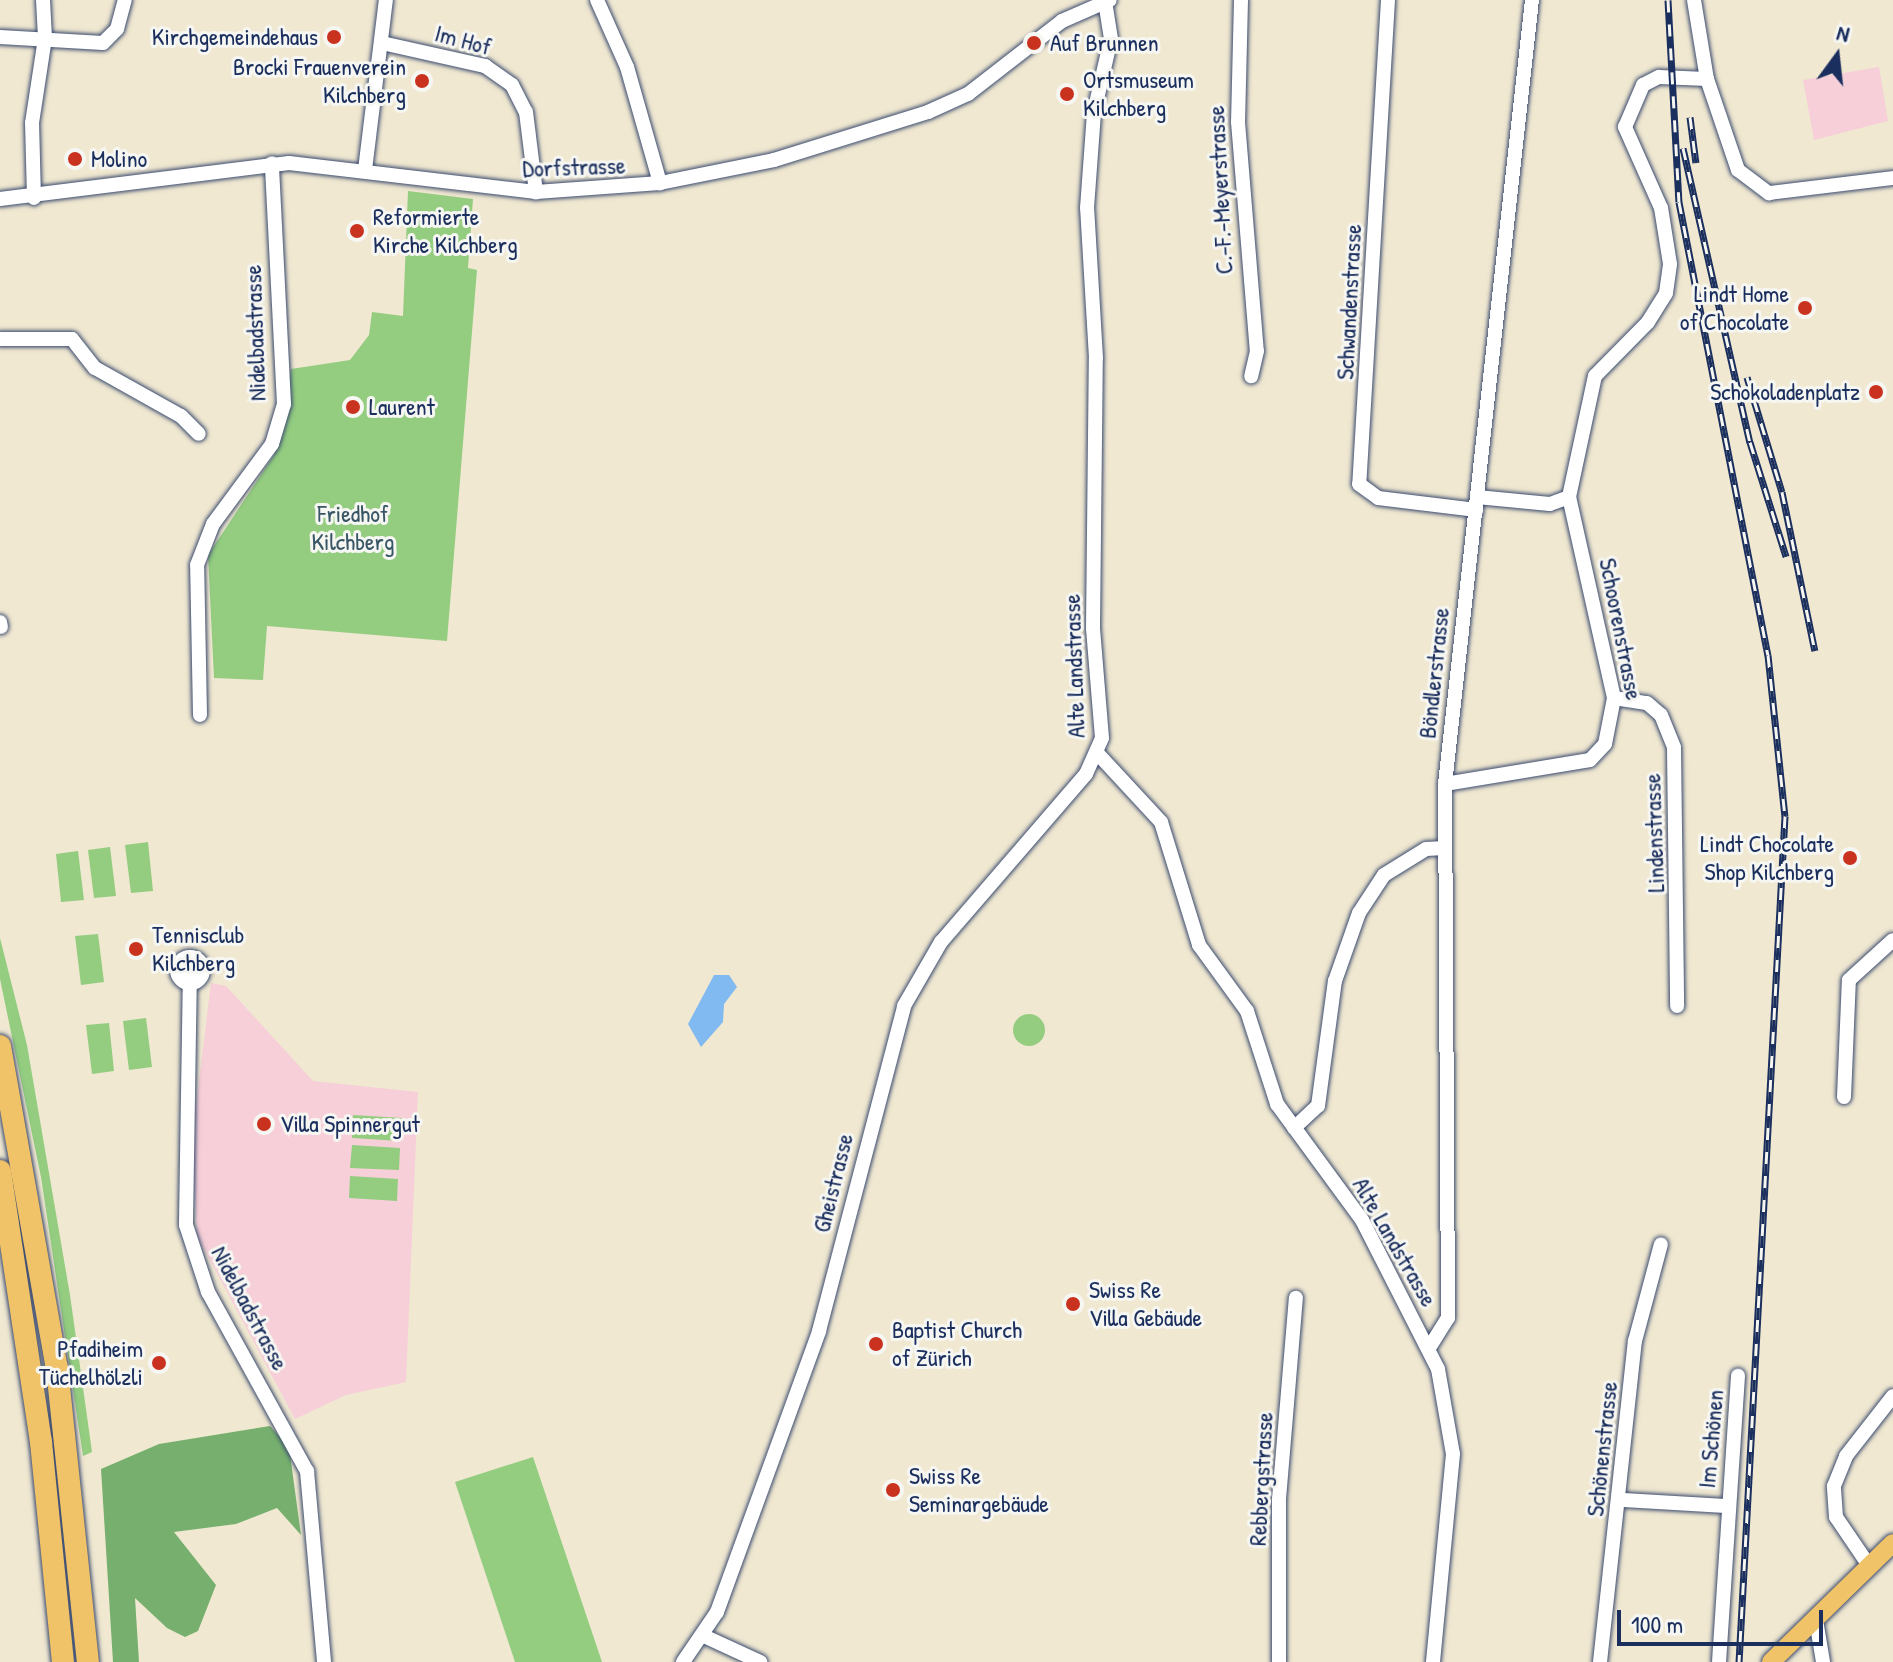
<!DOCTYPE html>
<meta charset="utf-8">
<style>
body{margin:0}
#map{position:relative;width:1893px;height:1662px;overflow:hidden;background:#f0e8d1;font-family:"Patrick Hand",sans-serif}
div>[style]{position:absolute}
.built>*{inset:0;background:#f6cfd8}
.green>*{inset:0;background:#94cd80}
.round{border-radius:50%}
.forest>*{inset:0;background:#77b06e}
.water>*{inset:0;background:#81b9f1}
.roads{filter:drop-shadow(0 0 2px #3b4b6f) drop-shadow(0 0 2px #3b4b6f)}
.minor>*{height:14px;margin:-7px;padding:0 7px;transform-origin:7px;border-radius:7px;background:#fff}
.minor>.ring{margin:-7px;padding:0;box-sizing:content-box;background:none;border:14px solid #fff;border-radius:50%}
.major>*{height:18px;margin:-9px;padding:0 9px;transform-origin:9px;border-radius:9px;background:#f1c369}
.highway>*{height:22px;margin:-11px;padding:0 11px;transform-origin:11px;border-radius:11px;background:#f1c369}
.rail>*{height:7px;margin-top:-3.5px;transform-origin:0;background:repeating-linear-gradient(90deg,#f6f6f2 0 12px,#1b2f5e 0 24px);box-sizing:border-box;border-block:2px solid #1b2f5e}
.dots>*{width:22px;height:22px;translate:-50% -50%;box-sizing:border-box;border:4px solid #f6f6f2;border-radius:50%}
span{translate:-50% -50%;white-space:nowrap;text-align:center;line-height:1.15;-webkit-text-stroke:6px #f6f6f2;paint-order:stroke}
.poi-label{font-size:24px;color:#1b2f5e}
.right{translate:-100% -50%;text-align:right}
.left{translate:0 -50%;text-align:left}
.street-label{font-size:24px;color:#1b2f5e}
.park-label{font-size:24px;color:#395666}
.north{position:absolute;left:1797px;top:16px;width:80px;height:80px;-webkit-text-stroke:6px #f6f6f2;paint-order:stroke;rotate:15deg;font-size:22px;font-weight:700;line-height:32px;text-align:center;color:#1b2f5e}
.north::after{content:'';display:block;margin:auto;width:28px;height:36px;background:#1b2f5e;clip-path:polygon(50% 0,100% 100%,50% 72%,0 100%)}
.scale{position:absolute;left:1617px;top:1610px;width:206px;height:36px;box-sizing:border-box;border:4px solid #1b2f5e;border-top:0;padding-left:10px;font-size:24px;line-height:28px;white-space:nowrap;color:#1b2f5e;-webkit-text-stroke:6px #f6f6f2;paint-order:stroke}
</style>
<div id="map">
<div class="built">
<i style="clip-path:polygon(1879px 67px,1888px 121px,1814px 140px,1803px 80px)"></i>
<i style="clip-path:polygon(211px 983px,226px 986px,313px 1081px,418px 1092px,406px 1382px,346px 1395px,295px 1419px,197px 1236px,192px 1139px)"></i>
</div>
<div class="green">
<i style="clip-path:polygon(408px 191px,473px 199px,468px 268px,477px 270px,447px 641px,267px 626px,263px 680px,214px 678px,208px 555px,274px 455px,291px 369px,350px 360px,369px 335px,372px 312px,403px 316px)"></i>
<i style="clip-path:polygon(148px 842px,153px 891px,131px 893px,125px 845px)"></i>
<i style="clip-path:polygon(110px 847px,116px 896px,94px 898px,88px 850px)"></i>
<i style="clip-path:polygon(78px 851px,84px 900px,61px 902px,56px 854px)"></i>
<i style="clip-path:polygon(98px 934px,104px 982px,81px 985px,75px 936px)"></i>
<i style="clip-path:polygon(0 938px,27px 1045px,70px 1295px,92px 1452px,83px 1456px,41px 1177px,0 979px)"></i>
<i class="round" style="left:1013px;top:1014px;width:32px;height:32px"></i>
<i style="clip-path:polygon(146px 1018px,152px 1067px,129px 1070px,123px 1021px)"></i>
<i style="clip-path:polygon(109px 1023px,114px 1071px,92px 1074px,86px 1025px)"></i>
<i style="clip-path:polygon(353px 1115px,402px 1118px,400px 1141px,352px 1138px)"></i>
<i style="clip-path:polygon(352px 1145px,400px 1148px,399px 1170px,350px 1168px)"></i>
<i style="clip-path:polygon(350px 1176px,398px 1179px,397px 1201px,349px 1198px)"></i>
<i style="clip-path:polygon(533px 1457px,602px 1662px,515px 1662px,455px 1482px)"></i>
</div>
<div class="forest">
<i style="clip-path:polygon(270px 1426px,289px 1447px,301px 1535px,277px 1508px,236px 1524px,174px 1532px,216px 1585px,198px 1631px,185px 1637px,167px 1628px,135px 1598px,139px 1662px,113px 1662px,101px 1469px,159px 1444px)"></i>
</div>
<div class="water">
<i style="clip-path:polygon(714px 975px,729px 975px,737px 987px,724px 1004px,723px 1022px,701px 1047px,688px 1024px)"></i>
</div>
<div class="roads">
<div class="minor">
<i style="left:597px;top:0;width:73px;rotate:65.9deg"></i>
<i style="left:627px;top:67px;width:121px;rotate:74.1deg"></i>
<i style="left:1241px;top:0;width:122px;rotate:91.4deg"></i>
<i style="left:1238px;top:122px;width:230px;rotate:85.3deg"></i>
<i style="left:1257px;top:351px;width:26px;rotate:103deg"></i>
<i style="left:1388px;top:0;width:485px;rotate:93.4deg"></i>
<i style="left:1359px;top:484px;width:24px;rotate:36deg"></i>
<i style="left:1378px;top:498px;width:99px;rotate:7deg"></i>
<i style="left:1694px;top:0;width:80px;rotate:80.7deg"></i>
<i style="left:0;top:37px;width:103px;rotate:3.3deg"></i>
<i style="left:103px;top:43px;width:20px;rotate:-45deg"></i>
<i style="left:117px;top:29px;width:30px;rotate:-75deg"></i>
<i style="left:382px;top:43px;width:106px;rotate:12.6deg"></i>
<i style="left:485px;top:66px;width:33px;rotate:35deg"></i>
<i style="left:512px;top:85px;width:30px;rotate:63deg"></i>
<i style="left:526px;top:112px;width:81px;rotate:82.9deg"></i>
<i style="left:365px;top:170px;width:171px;rotate:-83deg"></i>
<i style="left:34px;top:198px;width:75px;rotate:-91.5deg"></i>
<i style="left:32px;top:123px;width:86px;rotate:-81.3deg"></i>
<i style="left:45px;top:38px;width:38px;rotate:-93deg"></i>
<i style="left:0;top:199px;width:291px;rotate:-7.1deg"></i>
<i style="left:289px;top:163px;width:249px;rotate:6.7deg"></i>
<i style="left:536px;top:192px;width:124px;rotate:-4.2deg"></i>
<i style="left:660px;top:183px;width:116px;rotate:-11.4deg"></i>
<i style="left:774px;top:160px;width:161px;rotate:-17.3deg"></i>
<i style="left:928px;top:112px;width:44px;rotate:-24.2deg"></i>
<i style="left:968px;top:94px;width:119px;rotate:-37.8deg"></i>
<i style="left:1062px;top:21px;width:52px;rotate:-23.6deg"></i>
<i style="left:0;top:339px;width:72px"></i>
<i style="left:72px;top:339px;width:37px;rotate:52deg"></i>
<i style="left:95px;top:368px;width:98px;rotate:29.2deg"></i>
<i style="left:181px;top:416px;width:25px;rotate:45deg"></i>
<i style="left:1477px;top:497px;width:73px;rotate:5.5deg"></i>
<i style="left:1550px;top:504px;width:20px;rotate:-20deg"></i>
<i style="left:1569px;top:497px;width:124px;rotate:-77.9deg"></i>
<i style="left:1595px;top:376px;width:76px;rotate:-45.5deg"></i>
<i style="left:1648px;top:322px;width:34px;rotate:-58deg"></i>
<i style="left:1666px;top:293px;width:29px;rotate:-82deg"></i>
<i style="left:1670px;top:264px;width:57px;rotate:-99.1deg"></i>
<i style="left:1661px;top:208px;width:89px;rotate:-114deg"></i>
<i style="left:1625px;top:127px;width:46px;rotate:-66.8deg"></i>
<i style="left:1643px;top:85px;width:18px;rotate:-27deg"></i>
<i style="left:1659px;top:77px;width:48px;rotate:2.4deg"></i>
<i style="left:1707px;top:79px;width:96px;rotate:71.2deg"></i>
<i style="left:1738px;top:170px;width:39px;rotate:37deg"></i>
<i style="left:1769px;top:193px;width:125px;rotate:-6.9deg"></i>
<i style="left:0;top:622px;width:5px;rotate:79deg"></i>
<i style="left:1614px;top:698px;width:33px;rotate:9deg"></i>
<i style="left:1647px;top:703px;width:18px;rotate:41deg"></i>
<i style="left:1661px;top:715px;width:35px;rotate:68deg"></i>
<i style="left:1674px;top:748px;width:258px;rotate:89.3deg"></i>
<i style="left:200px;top:715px;width:150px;rotate:-91.1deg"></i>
<i style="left:197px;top:565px;width:44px;rotate:-68.7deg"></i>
<i style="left:213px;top:524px;width:99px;rotate:-53.6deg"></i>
<i style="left:272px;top:444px;width:42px;rotate:-73.3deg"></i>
<i style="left:284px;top:404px;width:241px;rotate:-92.9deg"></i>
<i style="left:1097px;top:753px;width:94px;rotate:47.2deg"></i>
<i style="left:1161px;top:822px;width:129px;rotate:72.8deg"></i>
<i style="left:1199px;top:945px;width:82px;rotate:54deg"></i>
<i style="left:1247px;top:1011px;width:98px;rotate:72.1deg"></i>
<i style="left:1277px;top:1104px;width:144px;rotate:53.8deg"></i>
<i style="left:1362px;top:1220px;width:167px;rotate:63deg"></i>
<i style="left:1438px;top:1369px;width:86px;rotate:80deg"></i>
<i style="left:1453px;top:1454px;width:209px;rotate:95.5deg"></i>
<i style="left:1445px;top:784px;width:147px;rotate:-9.4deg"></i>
<i style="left:1590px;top:760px;width:22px;rotate:-47deg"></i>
<i style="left:1605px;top:744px;width:47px;rotate:-78.9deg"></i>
<i style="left:1614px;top:698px;width:206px;rotate:-102.6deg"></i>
<i class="ring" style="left:177px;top:957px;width:12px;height:12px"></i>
<i style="left:190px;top:968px;width:257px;rotate:90.9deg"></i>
<i style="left:186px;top:1225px;width:71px;rotate:71.8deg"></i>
<i style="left:208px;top:1292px;width:205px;rotate:61.1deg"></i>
<i style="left:307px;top:1471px;width:192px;rotate:84.9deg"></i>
<i style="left:1844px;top:1097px;width:117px;rotate:-87.6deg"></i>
<i style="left:1849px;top:980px;width:59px;rotate:-42.3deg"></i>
<i style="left:1294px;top:1128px;width:33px;rotate:-43deg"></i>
<i style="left:1318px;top:1106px;width:126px;rotate:-82.3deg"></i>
<i style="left:1335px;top:981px;width:72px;rotate:-70.6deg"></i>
<i style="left:1359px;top:913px;width:45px;rotate:-56.7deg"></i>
<i style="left:1384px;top:875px;width:49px;rotate:-31.8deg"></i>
<i style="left:1426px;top:849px;width:18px;rotate:-3deg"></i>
<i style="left:1429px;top:1348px;width:36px;rotate:-58deg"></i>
<i style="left:1448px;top:1318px;width:534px;rotate:-90.32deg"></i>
<i style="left:1445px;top:784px;width:789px;rotate:-83.67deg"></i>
<i style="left:1622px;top:1500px;width:105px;rotate:3.3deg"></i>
<i style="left:1870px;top:1567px;width:60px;rotate:-124.2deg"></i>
<i style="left:1836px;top:1517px;width:31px;rotate:-94deg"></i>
<i style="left:1834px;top:1486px;width:32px;rotate:-68deg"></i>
<i style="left:1846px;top:1456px;width:76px;rotate:-51.9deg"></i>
<i style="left:1816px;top:1620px;width:43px;rotate:80.5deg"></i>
<i style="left:706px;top:1637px;width:60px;rotate:24.8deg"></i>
<i style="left:683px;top:1662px;width:60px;rotate:-55.8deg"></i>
<i style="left:717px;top:1612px;width:299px;rotate:-70deg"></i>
<i style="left:819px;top:1331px;width:336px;rotate:-75.3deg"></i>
<i style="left:904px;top:1006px;width:74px;rotate:-60deg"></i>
<i style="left:941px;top:942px;width:222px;rotate:-49.2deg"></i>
<i style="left:1086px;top:774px;width:39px;rotate:-66deg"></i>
<i style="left:1102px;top:738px;width:110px;rotate:-94.7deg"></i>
<i style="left:1093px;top:628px;width:270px;rotate:-89.4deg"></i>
<i style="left:1096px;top:358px;width:150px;rotate:-93.4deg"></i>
<i style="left:1087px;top:208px;width:96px;rotate:-85.8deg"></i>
<i style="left:1094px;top:112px;width:75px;rotate:-76.9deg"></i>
<i style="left:1111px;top:39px;width:37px;rotate:-99deg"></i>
<i style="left:1279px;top:1662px;width:163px;rotate:-90deg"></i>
<i style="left:1279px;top:1499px;width:202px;rotate:-85.2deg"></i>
<i style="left:1600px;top:1662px;width:323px;rotate:-83.8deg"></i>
<i style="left:1635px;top:1341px;width:100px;rotate:-75deg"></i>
<i style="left:1719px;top:1662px;width:287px;rotate:-86.2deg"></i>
</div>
<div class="major">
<i style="left:1771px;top:1662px;width:170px;rotate:-44.3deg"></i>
</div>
<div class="highway">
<i style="left:0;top:1046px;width:327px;rotate:80deg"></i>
<i style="left:57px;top:1368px;width:296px;rotate:84deg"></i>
<i style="left:0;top:1171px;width:274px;rotate:81.4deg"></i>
<i style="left:41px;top:1442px;width:221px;rotate:84.3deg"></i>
</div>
</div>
<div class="rail">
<i style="left:1668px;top:0;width:202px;rotate:86.9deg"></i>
<i style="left:1679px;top:202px;width:462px;rotate:78.9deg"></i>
<i style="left:1768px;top:655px;width:162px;rotate:84deg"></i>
<i style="left:1785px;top:816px;width:847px;rotate:93.11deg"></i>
<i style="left:1690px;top:117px;width:46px;rotate:82.6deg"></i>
<i style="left:1683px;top:148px;width:302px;rotate:77.2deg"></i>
<i style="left:1750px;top:442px;width:120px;rotate:72.5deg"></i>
<i style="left:1747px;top:377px;width:120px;rotate:73.1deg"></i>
<i style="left:1782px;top:492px;width:162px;rotate:78.3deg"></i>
</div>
<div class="dots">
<i style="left:334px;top:37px;background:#c8321e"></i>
<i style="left:1034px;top:43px;background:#c8321e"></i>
<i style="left:422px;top:81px;background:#c8321e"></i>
<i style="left:1067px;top:94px;background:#c8321e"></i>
<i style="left:75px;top:159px;background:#c8321e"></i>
<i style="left:357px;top:231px;background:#c8321e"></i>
<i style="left:1805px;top:308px;background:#c8321e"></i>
<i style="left:1876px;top:392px;background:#c8321e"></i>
<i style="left:353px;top:407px;background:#c8321e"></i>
<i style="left:1850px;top:858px;background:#c8321e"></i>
<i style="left:136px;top:949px;background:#c8321e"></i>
<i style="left:264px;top:1124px;background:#c8321e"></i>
<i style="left:1073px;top:1304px;background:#c8321e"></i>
<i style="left:876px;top:1344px;background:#c8321e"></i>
<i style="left:159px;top:1363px;background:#c8321e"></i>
<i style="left:893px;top:1490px;background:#c8321e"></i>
</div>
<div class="poi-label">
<span class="right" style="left:318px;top:37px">Kirchgemeindehaus</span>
<span class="left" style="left:1050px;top:43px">Auf Brunnen</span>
<span class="right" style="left:406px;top:81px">Brocki Frauenverein<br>Kilchberg</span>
<span class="left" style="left:1083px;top:94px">Ortsmuseum<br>Kilchberg</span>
<span class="left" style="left:91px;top:159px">Molino</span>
<span class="left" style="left:373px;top:231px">Reformierte<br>Kirche Kilchberg</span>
<span class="right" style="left:1789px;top:308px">Lindt Home<br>of Chocolate</span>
<span class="right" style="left:1860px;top:392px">Schokoladenplatz</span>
<span class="left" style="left:369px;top:407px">Laurent</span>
<span class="right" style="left:1834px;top:858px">Lindt Chocolate<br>Shop Kilchberg</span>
<span class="left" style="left:152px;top:949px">Tennisclub<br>Kilchberg</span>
<span class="left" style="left:280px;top:1124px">Villa Spinnergut</span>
<span class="left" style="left:1089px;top:1304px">Swiss Re<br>Villa Gebäude</span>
<span class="left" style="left:892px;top:1344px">Baptist Church<br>of Zürich</span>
<span class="right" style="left:143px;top:1363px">Pfadiheim<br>Tüchelhölzli</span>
<span class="left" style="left:909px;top:1490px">Swiss Re<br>Seminargebäude</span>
</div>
<div class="street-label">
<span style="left:463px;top:40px;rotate:15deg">Im Hof</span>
<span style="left:574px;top:167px;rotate:-2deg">Dorfstrasse</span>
<span style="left:1220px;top:190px;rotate:-93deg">C.-F.-Meyerstrasse</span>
<span style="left:1349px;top:302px;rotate:-87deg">Schwandenstrasse</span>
<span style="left:255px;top:333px;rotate:-92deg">Nidelbadstrasse</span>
<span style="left:1621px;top:629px;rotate:79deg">Schoorenstrasse</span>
<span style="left:1074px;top:666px;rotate:-92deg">Alte Landstrasse</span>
<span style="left:1434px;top:673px;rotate:-84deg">Böndlerstrasse</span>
<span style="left:1654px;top:833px;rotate:-92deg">Lindenstrasse</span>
<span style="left:833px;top:1183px;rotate:-76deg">Gheistrasse</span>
<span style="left:1395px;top:1242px;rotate:60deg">Alte Landstrasse</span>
<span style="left:250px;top:1308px;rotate:62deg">Nidelbadstrasse</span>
<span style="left:1711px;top:1439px;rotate:-85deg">Im Schönen</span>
<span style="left:1602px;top:1449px;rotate:-84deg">Schönenstrasse</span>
<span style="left:1261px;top:1479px;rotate:-87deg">Rebbergstrasse</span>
</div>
<div class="park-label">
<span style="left:353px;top:528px">Friedhof<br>Kilchberg</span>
</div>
<div class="north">N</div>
<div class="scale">100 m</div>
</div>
